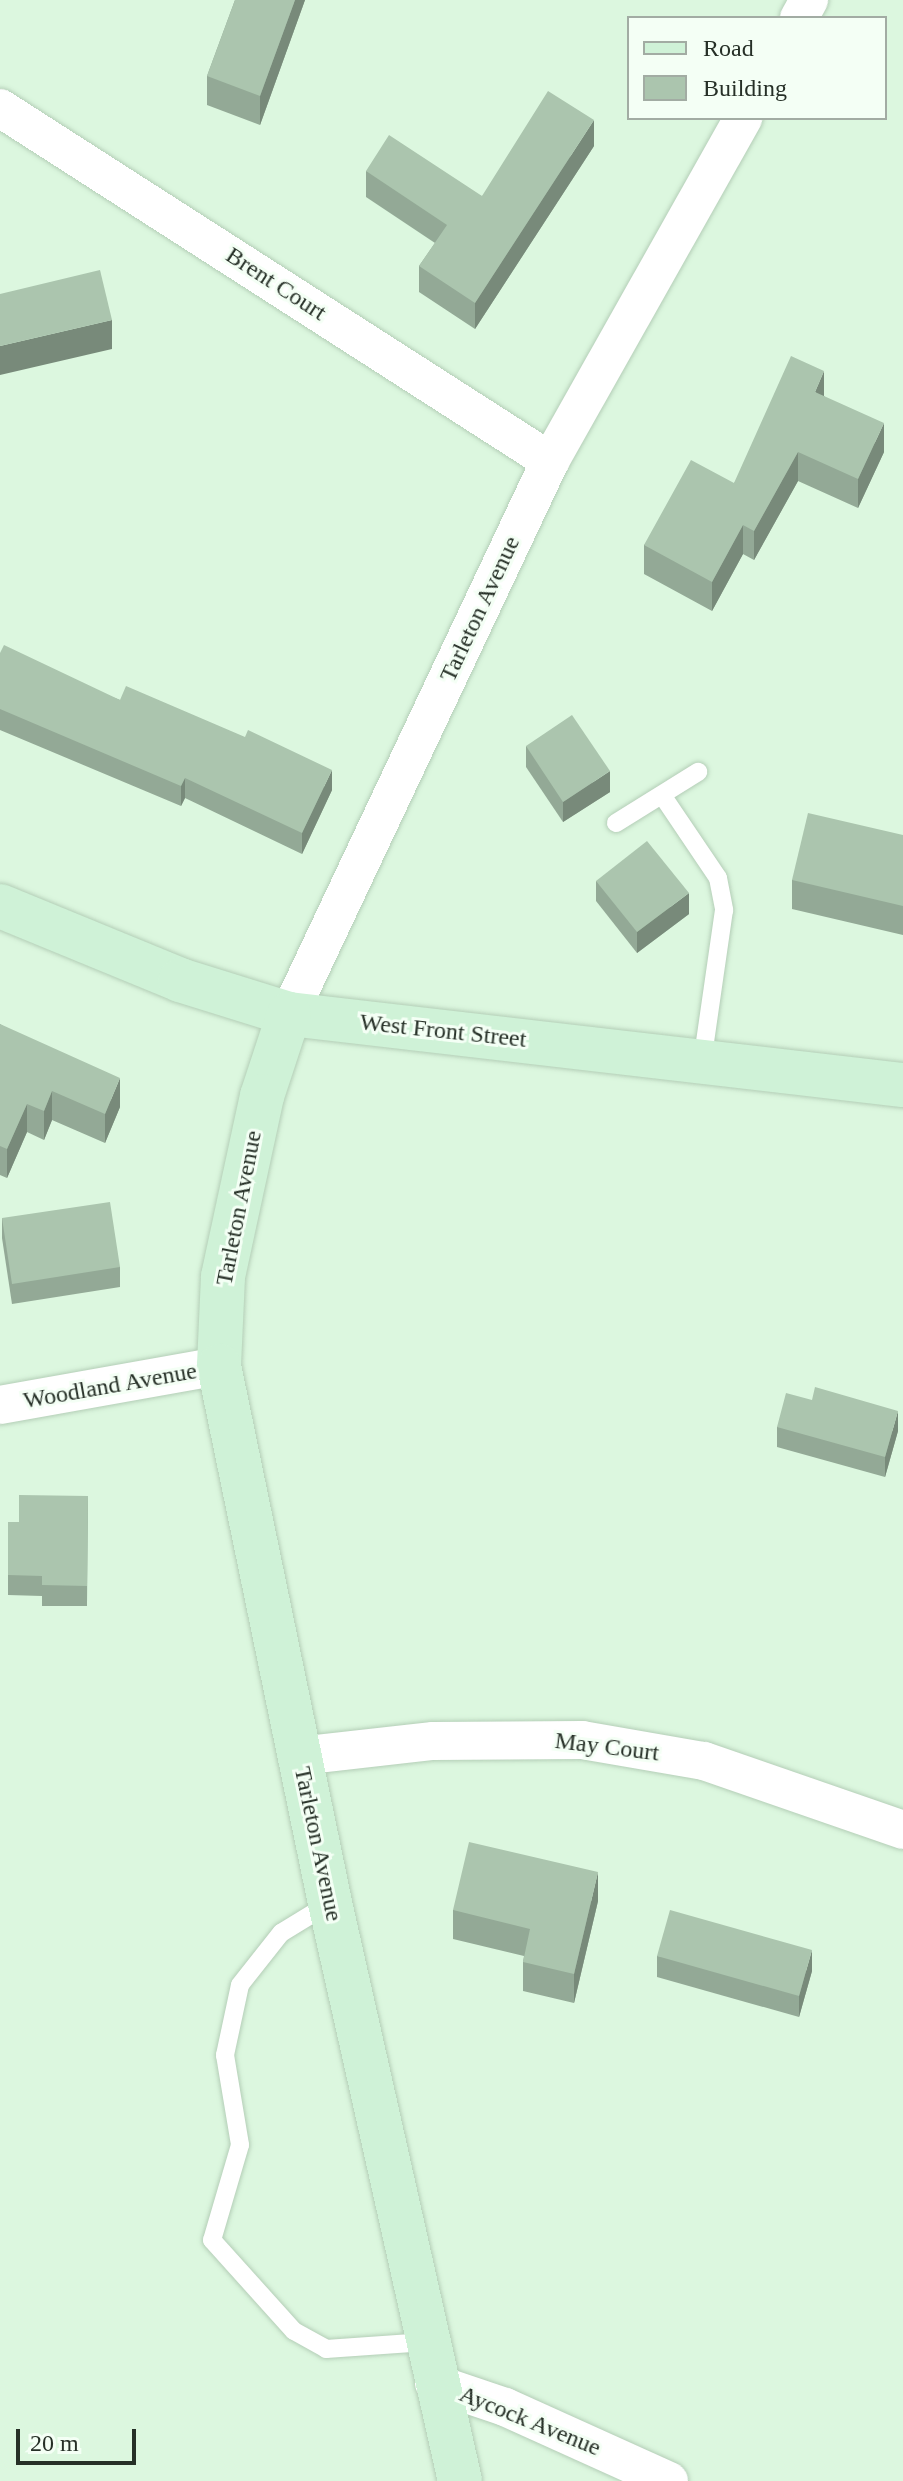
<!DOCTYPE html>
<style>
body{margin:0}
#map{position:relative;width:903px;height:2481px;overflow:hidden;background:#dcf7df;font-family:Georgia,serif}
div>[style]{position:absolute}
.roads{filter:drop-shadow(0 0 2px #b4ceb7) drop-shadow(0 0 2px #b4ceb7)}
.lane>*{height:18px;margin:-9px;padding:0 9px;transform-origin:9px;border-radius:9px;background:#fff}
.street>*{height:38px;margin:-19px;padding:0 19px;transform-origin:19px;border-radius:19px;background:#fff}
.secondary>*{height:44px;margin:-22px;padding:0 22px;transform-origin:22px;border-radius:22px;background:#cff2d7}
.wall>*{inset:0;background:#93a996}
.shaded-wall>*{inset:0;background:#788a7a}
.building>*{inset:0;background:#abc5ae}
span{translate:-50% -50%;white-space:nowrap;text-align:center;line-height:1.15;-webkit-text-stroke:6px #f4fff5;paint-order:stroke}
.street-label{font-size:24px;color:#263027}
.legend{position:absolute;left:627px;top:16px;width:260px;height:104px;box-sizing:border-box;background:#f4fff5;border:2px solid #a2aca3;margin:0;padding:10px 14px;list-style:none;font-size:24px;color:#263027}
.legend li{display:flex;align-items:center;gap:16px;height:40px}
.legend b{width:40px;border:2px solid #a2aca3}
.scale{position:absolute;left:16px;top:2429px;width:120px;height:36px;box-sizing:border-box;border:4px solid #263027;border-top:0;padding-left:10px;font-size:24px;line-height:28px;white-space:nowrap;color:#263027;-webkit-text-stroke:6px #f4fff5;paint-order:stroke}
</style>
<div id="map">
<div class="roads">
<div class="lane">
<i style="left:662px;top:795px;width:100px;rotate:56deg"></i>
<i style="left:718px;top:878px;width:33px;rotate:79deg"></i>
<i style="left:724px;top:910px;width:154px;rotate:98.2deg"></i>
<i style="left:616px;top:823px;width:97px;rotate:-31.9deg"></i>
<i style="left:330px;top:1903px;width:57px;rotate:148.5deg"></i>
<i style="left:281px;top:1933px;width:66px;rotate:128.3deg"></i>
<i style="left:240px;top:1985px;width:72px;rotate:102.1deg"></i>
<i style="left:225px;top:2055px;width:91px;rotate:80.5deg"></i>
<i style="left:240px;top:2145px;width:99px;rotate:106.4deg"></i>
<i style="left:212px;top:2240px;width:122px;rotate:48deg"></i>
<i style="left:294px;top:2331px;width:37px;rotate:29deg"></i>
<i style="left:326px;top:2349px;width:100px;rotate:-4deg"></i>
</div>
<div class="street">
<i style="left:799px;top:18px;width:21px;rotate:-61deg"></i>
<i style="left:0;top:108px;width:654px;rotate:32.69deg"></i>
<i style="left:289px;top:1014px;width:611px;rotate:-64.73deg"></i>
<i style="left:550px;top:461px;width:394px;rotate:-60.6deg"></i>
<i style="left:0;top:1405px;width:222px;rotate:-10.1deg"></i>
<i style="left:299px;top:1756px;width:135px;rotate:-6.4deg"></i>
<i style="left:433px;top:1741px;width:149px;rotate:-0.4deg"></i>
<i style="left:582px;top:1740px;width:124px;rotate:9.8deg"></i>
<i style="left:704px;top:1761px;width:211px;rotate:19.1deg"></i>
<i style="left:434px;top:2383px;width:75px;rotate:18.7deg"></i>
<i style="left:505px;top:2407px;width:180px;rotate:24.3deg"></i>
</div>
<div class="secondary">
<i style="left:0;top:906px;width:195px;rotate:22.3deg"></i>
<i style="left:180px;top:980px;width:114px;rotate:17.3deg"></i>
<i style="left:289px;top:1014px;width:618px;rotate:6.6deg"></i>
<i style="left:289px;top:1014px;width:86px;rotate:108.2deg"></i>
<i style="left:262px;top:1096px;width:185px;rotate:102.2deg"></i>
<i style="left:223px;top:1277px;width:89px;rotate:92.6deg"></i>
<i style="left:219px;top:1366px;width:548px;rotate:78.32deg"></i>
<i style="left:330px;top:1903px;width:592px;rotate:77.32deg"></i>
</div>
</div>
<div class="wall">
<i style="clip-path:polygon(235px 0,305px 0,260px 125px,207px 105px,207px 76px)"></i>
<i style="clip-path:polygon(594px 146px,475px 329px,419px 292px,419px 266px,435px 243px,366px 197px,366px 171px,482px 196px)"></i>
<i style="clip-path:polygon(824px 396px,884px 452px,858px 508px,798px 481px,754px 560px,743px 554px,712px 611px,644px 574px,644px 545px,734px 483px)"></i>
<i style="clip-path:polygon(0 653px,120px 700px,332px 790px,302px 854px,185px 798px,181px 806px,0 730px)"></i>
<i style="clip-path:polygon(526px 746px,610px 792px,563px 822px,526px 767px)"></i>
<i style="clip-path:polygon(903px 835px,903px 935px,792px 909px,792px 880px)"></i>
<i style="clip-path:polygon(596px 881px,689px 914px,637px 953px,596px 901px)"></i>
<i style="clip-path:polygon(0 1024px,120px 1107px,105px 1143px,52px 1120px,44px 1140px,27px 1132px,7px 1178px,0 1175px)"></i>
<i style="clip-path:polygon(2px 1218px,120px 1267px,120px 1287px,12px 1304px,2px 1238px)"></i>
<i style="clip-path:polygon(777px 1427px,898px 1431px,885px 1477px,777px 1447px)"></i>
<i style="clip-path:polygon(88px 1496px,87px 1606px,42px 1606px,42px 1596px,8px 1595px,8px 1522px,19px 1522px)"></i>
<i style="clip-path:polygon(598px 1901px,574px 2003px,523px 1991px,523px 1962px,524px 1956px,453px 1939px,453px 1910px)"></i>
<i style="clip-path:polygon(657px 1956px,812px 1971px,799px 2017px,657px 1977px)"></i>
</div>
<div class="shaded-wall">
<i style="clip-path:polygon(295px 0,305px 0,260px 125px,260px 96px)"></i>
<i style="clip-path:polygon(594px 120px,594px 146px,475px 329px,475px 303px)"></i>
<i style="clip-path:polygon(112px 320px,112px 349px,0 375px,0 346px)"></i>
<i style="clip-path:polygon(824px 371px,824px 400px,815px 392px)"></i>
<i style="clip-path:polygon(884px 423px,884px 452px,858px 508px,858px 479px)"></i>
<i style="clip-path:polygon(798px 452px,798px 481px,754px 560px,754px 531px)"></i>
<i style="clip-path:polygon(743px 525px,743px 554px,712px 611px,712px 582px)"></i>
<i style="clip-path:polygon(332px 770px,332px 790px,302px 854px,302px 833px)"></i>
<i style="clip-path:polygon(610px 771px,610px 792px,563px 822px,563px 802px)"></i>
<i style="clip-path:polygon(185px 778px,185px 798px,181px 806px,181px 786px)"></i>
<i style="clip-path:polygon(689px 893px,689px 914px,637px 953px,637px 932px)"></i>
<i style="clip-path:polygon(120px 1078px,120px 1107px,105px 1143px,105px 1114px)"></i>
<i style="clip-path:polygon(52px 1091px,52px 1120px,44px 1140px,44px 1111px)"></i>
<i style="clip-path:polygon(27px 1104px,27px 1132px,7px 1178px,7px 1149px)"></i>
<i style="clip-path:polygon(898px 1411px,898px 1431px,885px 1477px,885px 1457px)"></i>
<i style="clip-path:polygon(598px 1872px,598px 1901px,574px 2003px,574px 1974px)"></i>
<i style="clip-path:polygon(812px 1950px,812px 1971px,799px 2017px,799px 1996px)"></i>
</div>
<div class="building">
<i style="clip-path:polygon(235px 0,295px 0,260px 96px,207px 76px)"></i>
<i style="clip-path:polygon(548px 91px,594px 120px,475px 303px,419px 266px,447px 225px,366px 171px,389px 135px,482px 196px)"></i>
<i style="clip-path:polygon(100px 270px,112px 320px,0 346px,0 294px)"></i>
<i style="clip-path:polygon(791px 356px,824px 371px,815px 392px,884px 423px,858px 479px,798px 452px,754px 531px,743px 525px,712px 582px,644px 545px,691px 460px,734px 483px)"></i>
<i style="clip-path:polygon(4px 645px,120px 700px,126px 686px,245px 737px,248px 730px,332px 770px,302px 833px,185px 778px,181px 786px,0 709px,0 653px)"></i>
<i style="clip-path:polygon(572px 715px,610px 771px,563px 802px,526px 746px)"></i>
<i style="clip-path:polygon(808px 813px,903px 835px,903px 906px,792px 880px)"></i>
<i style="clip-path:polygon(647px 841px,689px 893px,637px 932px,596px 881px)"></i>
<i style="clip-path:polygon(0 1024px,120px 1078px,105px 1114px,52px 1091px,44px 1111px,27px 1104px,7px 1149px,0 1146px)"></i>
<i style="clip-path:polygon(110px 1202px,120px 1267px,12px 1284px,2px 1218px)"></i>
<i style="clip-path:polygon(815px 1387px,898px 1411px,885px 1457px,777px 1427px,786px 1393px,812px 1400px)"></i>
<i style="clip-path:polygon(19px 1495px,88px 1496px,87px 1586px,42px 1585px,42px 1576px,8px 1575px,8px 1522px,19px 1522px)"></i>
<i style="clip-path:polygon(469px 1842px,598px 1872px,574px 1974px,523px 1962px,530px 1929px,453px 1910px)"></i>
<i style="clip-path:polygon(670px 1910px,812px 1950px,799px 1996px,657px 1956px)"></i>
</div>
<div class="street-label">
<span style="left:276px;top:284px;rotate:33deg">Brent Court</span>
<span style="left:480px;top:609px;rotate:-65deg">Tarleton Avenue</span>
<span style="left:443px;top:1031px;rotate:6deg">West Front Street</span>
<span style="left:239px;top:1208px;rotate:-79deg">Tarleton Avenue</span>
<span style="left:110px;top:1386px;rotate:-10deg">Woodland Avenue</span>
<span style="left:607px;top:1747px;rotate:7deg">May Court</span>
<span style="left:318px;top:1844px;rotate:78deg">Tarleton Avenue</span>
<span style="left:530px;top:2421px;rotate:22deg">Aycock Avenue</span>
</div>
<ul class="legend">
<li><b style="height:10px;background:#cff2d7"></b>Road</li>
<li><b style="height:22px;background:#abc5ae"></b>Building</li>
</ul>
<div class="scale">20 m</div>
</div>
